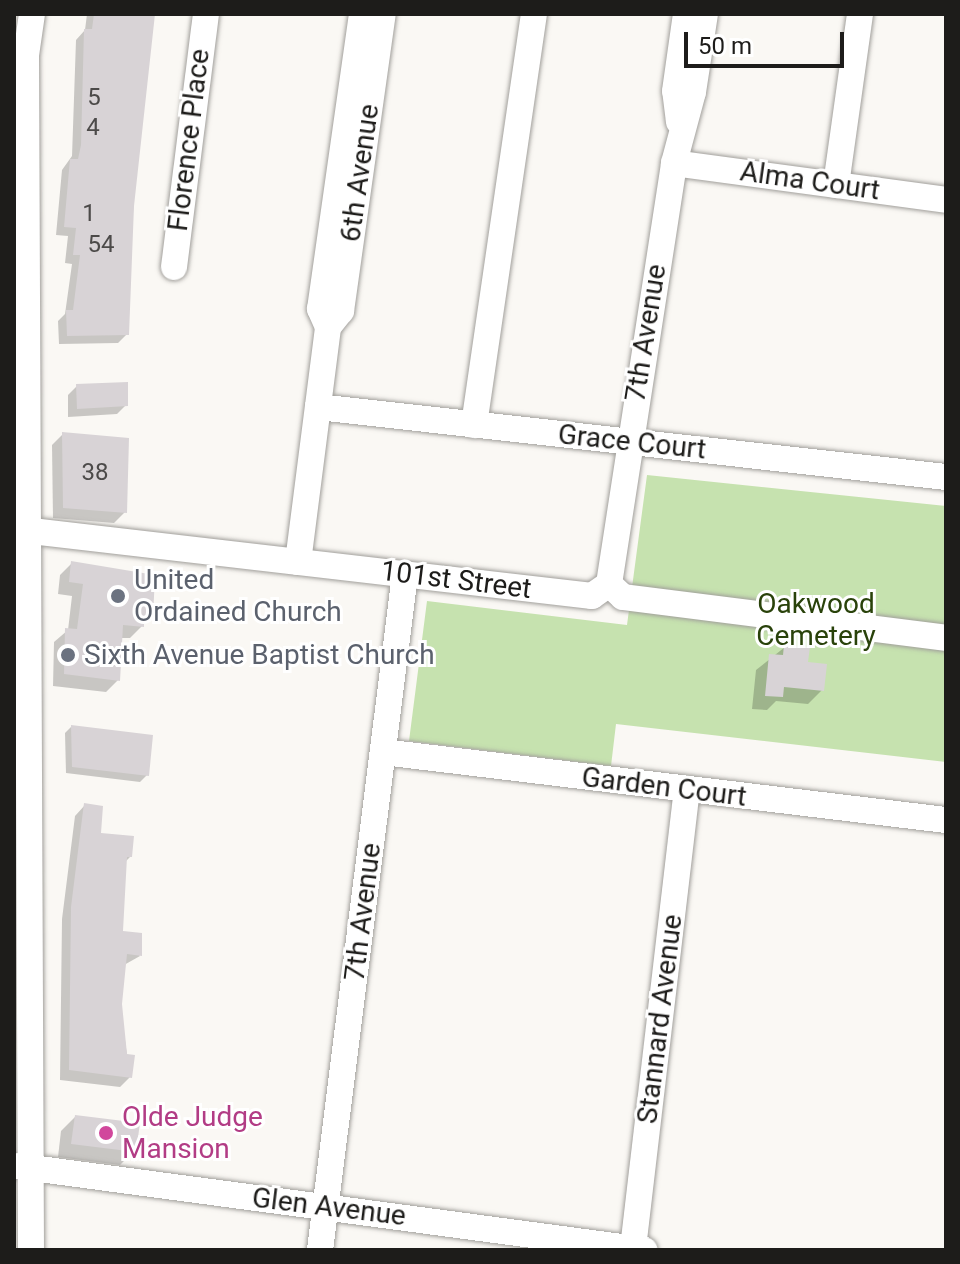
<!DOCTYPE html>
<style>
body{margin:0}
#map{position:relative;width:960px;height:1264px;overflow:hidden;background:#faf8f4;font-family:Roboto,sans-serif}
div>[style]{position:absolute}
.green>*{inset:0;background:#c6e2af}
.shadow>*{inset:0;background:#0003}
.building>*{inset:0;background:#d8d3d6}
.roads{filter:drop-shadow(0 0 2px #a19f9b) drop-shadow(0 0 2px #a19f9b)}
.minor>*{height:26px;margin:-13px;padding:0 13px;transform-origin:13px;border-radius:13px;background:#fff}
.dots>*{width:22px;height:22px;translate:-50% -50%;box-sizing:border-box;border:4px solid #fff;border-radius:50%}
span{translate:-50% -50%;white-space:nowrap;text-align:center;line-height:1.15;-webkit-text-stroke:6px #fff;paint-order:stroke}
.number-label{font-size:24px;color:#4c4a49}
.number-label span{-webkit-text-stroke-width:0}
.street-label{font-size:28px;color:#1d1c1a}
.worship-label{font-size:28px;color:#5b616d}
.left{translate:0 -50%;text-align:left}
.park-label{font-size:28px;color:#29420a}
.hotel-label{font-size:28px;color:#b23c85}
.frame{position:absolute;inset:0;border:16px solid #1d1c1a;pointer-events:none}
.scale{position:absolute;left:684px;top:32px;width:160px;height:36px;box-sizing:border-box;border:4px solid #1d1c1a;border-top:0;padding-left:10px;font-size:24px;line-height:28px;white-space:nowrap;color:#1d1c1a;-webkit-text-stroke:6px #fff;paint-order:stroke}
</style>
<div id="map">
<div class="green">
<i style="clip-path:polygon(647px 475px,946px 506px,946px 762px,616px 724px,611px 766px,409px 741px,427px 601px,627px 625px)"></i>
</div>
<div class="shadow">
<i style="clip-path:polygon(87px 14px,152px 14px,135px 174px,127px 334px,118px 343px,59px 344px,58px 321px,65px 314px,72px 264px,65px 263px,68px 236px,56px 235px,62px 170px,72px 156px,76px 40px,85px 30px)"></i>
<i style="clip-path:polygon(77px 386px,126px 405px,117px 414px,68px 417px,68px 395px)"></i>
<i style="clip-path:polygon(63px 434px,125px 512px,114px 523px,53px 518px,52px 445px)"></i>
<i style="clip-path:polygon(72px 563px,151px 617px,130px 638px,121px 638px,118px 680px,106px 692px,53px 686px,54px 642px,68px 630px,72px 596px,58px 594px,60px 575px)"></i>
<i style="clip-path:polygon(785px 647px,806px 664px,822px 690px,808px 704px,776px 701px,767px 710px,752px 709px,756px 670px)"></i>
<i style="clip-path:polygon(71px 727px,147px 775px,140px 782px,66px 773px,65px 733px)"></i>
<i style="clip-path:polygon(85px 805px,99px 835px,130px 857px,125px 862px,121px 933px,140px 956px,124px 965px,120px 1004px,130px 1077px,120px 1087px,60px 1080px,62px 919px,75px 816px)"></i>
<i style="clip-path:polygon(75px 1117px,134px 1151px,120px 1165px,58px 1157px,61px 1131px)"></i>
</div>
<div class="building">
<i style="clip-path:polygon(94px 14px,155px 14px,134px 206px,129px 335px,67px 336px,66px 310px,73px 310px,80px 255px,73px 255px,76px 228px,64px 227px,70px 159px,78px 159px,81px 145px,84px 29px,92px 29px)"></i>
<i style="clip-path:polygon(128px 382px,128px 406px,77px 409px,76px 384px)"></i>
<i style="clip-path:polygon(62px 432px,129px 438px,127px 513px,63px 508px)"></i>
<i style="clip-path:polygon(71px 561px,155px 575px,153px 618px,144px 616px,144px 627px,123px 625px,120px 681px,64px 674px,65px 628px,77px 629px,83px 584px,69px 582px)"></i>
<i style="clip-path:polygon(784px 645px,810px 647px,808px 662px,827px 664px,824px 691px,784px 687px,783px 697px,765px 696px,769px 654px,783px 655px)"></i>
<i style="clip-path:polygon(71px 725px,153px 735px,149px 776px,72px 767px)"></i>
<i style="clip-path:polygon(84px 803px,103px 806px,101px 833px,134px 836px,132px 857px,127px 857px,123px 931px,142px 933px,142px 956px,127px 954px,122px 1004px,127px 1054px,135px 1055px,132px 1078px,69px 1070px,71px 907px)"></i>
<i style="clip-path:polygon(75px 1115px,140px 1123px,136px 1152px,71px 1144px)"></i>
</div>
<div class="roads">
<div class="minor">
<i style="left:679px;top:122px;width:31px;rotate:-97deg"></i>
<i style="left:675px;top:91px;width:78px;rotate:-81.9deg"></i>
<i style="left:674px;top:163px;width:275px;rotate:7.7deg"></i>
<i style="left:836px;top:185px;width:173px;rotate:-82deg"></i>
<i style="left:174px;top:267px;width:255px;rotate:-82.8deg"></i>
<i style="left:328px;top:327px;width:20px;rotate:-114deg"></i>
<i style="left:320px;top:309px;width:298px;rotate:-81.9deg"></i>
<i style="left:318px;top:407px;width:632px;rotate:6.36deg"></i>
<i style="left:474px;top:425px;width:415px;rotate:-81.7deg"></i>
<i style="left:14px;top:529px;width:582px;rotate:6.61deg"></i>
<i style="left:592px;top:596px;width:21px;rotate:-35deg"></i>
<i style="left:298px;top:562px;width:237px;rotate:-82.7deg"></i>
<i style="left:328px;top:327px;width:21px;rotate:-51deg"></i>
<i style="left:341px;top:311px;width:300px;rotate:-82deg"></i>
<i style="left:609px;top:584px;width:426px;rotate:-81.2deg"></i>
<i style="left:674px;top:163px;width:73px;rotate:-75deg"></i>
<i style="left:693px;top:92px;width:79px;rotate:-81.3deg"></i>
<i style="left:609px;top:584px;width:19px;rotate:43deg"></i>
<i style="left:623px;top:597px;width:326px;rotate:7.2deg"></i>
<i style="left:383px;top:752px;width:567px;rotate:6.89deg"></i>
<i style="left:17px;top:1166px;width:633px;rotate:7.63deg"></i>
<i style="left:633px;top:1248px;width:461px;rotate:-83.3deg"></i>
<i style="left:31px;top:1250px;width:1195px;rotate:-90.24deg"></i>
<i style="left:26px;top:55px;width:41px;rotate:-81.7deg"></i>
<i style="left:320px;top:1250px;width:681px;rotate:-82.83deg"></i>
</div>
</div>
<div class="dots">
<i style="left:118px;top:596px;background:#6b7280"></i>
<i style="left:68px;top:655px;background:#6b7280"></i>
<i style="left:106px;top:1133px;background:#d1479c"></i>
</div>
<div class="number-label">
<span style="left:94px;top:98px">5</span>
<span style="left:93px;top:128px">4</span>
<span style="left:89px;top:214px">1</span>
<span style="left:101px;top:245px">54</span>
<span style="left:95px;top:473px">38</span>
</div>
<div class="street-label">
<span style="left:189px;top:140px;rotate:-83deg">Florence Place</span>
<span style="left:360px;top:173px;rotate:-82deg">6th Avenue</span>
<span style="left:810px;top:181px;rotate:8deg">Alma Court</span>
<span style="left:646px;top:333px;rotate:-81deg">7th Avenue</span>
<span style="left:632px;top:442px;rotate:6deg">Grace Court</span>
<span style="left:456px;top:580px;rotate:7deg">101st Street</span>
<span style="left:664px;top:787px;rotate:7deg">Garden Court</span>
<span style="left:363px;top:912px;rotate:-83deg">7th Avenue</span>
<span style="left:660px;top:1019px;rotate:-83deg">Stannard Avenue</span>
<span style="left:329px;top:1207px;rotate:7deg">Glen Avenue</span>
</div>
<div class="worship-label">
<span class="left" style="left:134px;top:596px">United<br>Ordained Church</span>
<span class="left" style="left:84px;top:655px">Sixth Avenue Baptist Church</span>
</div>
<div class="park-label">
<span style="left:816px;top:620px">Oakwood<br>Cemetery</span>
</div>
<div class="hotel-label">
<span class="left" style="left:122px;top:1133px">Olde Judge<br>Mansion</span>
</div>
<div class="frame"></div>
<div class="scale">50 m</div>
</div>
